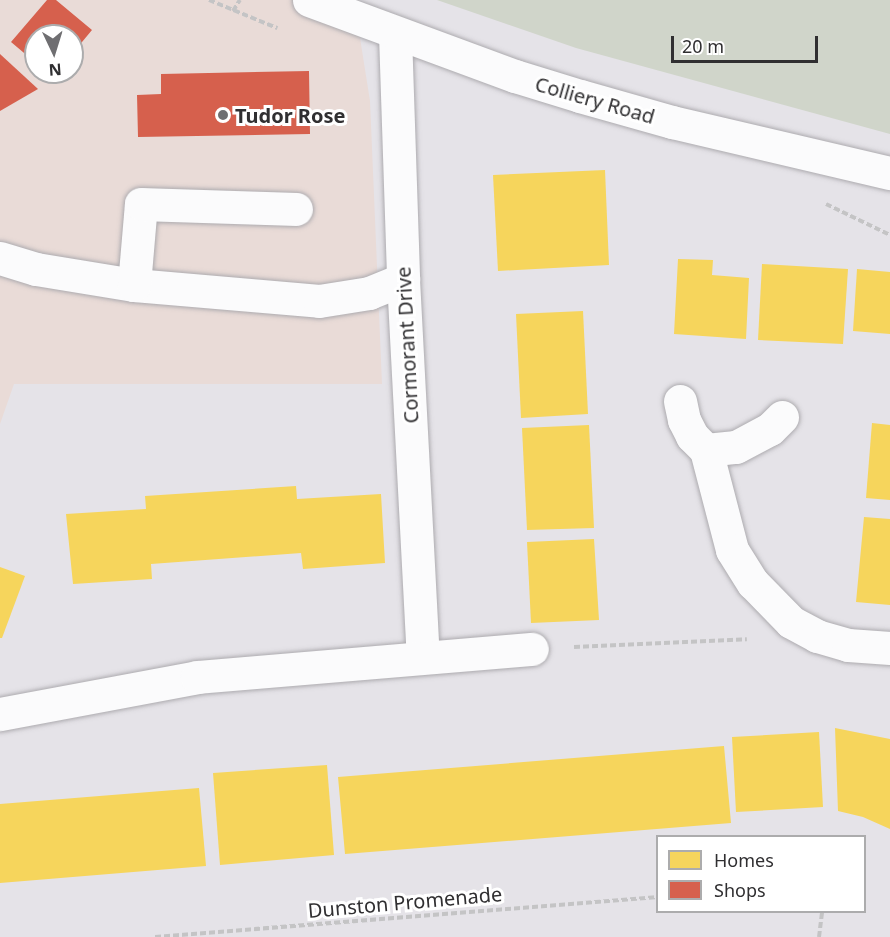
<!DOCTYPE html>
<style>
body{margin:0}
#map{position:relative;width:890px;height:937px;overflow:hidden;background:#e5e3e8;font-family:"Noto Sans",sans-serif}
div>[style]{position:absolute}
.commercial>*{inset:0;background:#e9dbd7}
.green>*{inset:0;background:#d0d5ca}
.homes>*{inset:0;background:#f6d55c}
.shops>*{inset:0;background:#d6604d}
.path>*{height:4px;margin-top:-2px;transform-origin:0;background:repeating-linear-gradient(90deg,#c4c4c5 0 6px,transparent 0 9px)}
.roads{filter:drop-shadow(0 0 2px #adabaf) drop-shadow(0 0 2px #adabaf)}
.minor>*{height:33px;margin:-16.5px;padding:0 16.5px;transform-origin:16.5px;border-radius:16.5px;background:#fbfbfc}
.major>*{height:33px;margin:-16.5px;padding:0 16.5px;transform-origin:16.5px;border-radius:16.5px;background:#fbfbfc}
.dots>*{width:16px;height:16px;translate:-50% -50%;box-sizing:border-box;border:3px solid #fff;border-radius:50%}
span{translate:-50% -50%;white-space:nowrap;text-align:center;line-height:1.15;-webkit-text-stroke:6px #fff;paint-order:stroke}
.street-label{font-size:20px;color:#302f31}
.poi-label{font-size:20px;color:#302f31;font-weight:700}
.left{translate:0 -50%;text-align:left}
.legend{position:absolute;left:656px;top:835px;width:210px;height:78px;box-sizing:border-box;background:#fff;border:2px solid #acacad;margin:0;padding:8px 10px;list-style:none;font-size:18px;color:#302f31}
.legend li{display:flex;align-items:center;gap:12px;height:30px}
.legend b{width:30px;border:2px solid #acacad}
.north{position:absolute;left:24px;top:24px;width:60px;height:60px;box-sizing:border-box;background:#fff;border:2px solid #acacad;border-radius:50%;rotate:176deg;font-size:16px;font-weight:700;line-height:24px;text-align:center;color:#302f31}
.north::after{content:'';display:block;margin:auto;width:21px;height:27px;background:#6f6e71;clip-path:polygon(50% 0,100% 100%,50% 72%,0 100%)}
.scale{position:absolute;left:671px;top:36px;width:147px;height:27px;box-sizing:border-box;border:3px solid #302f31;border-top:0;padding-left:8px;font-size:18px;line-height:21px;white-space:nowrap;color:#302f31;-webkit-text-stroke:4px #fff;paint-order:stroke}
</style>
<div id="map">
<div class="commercial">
<i style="clip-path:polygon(evenodd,0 0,354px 0,370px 101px,382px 384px,14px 384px,0 424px,0 0,36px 36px,72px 36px,72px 72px,36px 72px,36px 36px)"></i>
</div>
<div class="green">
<i style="clip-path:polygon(437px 0,890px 0,890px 134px,576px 48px)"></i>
</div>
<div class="homes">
<i style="clip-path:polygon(605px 170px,609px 265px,498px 271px,493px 175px)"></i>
<i style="clip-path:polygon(678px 259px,713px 260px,712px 275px,749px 278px,746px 339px,674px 334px)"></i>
<i style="clip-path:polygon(762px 264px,848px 269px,843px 344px,758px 340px)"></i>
<i style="clip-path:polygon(857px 269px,890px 272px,890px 334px,853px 331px)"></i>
<i style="clip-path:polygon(583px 311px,588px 414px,521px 418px,516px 314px)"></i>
<i style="clip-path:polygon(872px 423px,890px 425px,890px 500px,866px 498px)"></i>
<i style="clip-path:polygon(589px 425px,594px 528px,527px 530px,522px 428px)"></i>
<i style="clip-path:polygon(296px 486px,297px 499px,381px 494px,385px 563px,303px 569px,301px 553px,151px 564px,152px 579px,73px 584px,66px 514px,146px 509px,145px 496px)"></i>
<i style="clip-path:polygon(864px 517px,890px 519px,890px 605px,856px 602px)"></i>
<i style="clip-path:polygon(594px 539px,599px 620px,531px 623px,527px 542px)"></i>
<i style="clip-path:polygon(0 567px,25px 576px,2px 638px,0 638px)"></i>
<i style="clip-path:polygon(835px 728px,890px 739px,890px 829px,863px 817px,838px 811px)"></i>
<i style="clip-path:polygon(819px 732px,823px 807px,736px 812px,732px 737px)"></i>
<i style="clip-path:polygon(724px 746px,731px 823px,345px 854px,338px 777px)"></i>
<i style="clip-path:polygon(327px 765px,334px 855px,220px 865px,213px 773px)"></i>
<i style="clip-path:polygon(199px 788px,206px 866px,0 883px,0 804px)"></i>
</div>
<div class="shops">
<i style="clip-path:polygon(47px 0,56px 0,92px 30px,72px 54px,72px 36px,36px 36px,36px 63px,11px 42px)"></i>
<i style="clip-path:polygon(0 54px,38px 89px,0 111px)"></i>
<i style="clip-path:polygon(309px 71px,310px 134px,138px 137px,137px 95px,161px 94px,161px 74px)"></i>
</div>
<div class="path">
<i style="left:209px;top:0;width:74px;rotate:22.4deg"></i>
<i style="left:233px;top:11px;width:13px;rotate:-58deg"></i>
<i style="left:826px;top:204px;width:71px;rotate:25.8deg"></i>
<i style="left:574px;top:647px;width:173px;rotate:-2.6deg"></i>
<i style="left:155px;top:937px;width:505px;rotate:-4.55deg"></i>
<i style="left:819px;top:937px;width:25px;rotate:-83deg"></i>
</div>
<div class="roads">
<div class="minor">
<i style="left:395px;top:34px;width:245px;rotate:88.1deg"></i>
<i style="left:403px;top:279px;width:379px;rotate:87deg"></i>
<i style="left:0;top:258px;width:38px;rotate:17deg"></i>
<i style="left:36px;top:269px;width:99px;rotate:9.3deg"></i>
<i style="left:134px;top:285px;width:186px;rotate:4.9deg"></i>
<i style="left:319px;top:301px;width:51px;rotate:-9.1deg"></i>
<i style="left:369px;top:293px;width:37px;rotate:-22deg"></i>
<i style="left:134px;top:285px;width:81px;rotate:-85.1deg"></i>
<i style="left:141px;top:204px;width:155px;rotate:1.8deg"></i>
<i style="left:680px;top:401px;width:19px;rotate:78deg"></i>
<i style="left:684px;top:420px;width:18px;rotate:63deg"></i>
<i style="left:692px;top:436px;width:20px;rotate:45deg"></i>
<i style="left:706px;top:450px;width:103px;rotate:75.4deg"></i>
<i style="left:732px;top:550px;width:39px;rotate:58deg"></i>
<i style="left:753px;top:583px;width:54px;rotate:45.7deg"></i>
<i style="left:791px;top:622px;width:30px;rotate:28deg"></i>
<i style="left:817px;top:636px;width:32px;rotate:16deg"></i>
<i style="left:848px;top:645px;width:42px;rotate:4.1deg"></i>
<i style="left:706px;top:450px;width:30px;rotate:-6deg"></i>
<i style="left:736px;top:447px;width:38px;rotate:-28deg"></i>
<i style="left:770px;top:429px;width:17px;rotate:-45deg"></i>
<i style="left:0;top:714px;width:200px;rotate:-10.6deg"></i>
<i style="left:197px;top:677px;width:336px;rotate:-4.8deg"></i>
</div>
<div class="major">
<i style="left:309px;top:0;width:220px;rotate:20.3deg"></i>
<i style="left:515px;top:76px;width:68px;rotate:17.1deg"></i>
<i style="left:580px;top:96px;width:96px;rotate:15.8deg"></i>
<i style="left:672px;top:122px;width:224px;rotate:13.2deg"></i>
</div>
</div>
<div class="dots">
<i style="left:223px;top:115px;background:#6f6e71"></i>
</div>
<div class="street-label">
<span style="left:595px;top:100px;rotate:16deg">Colliery Road</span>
<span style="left:407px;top:345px;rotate:-93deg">Cormorant Drive</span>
<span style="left:405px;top:902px;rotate:-5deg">Dunston Promenade</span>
</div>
<div class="poi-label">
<span class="left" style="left:235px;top:115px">Tudor Rose</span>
</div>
<ul class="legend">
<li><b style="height:16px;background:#f6d55c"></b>Homes</li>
<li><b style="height:16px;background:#d6604d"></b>Shops</li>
</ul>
<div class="north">N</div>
<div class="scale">20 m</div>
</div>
